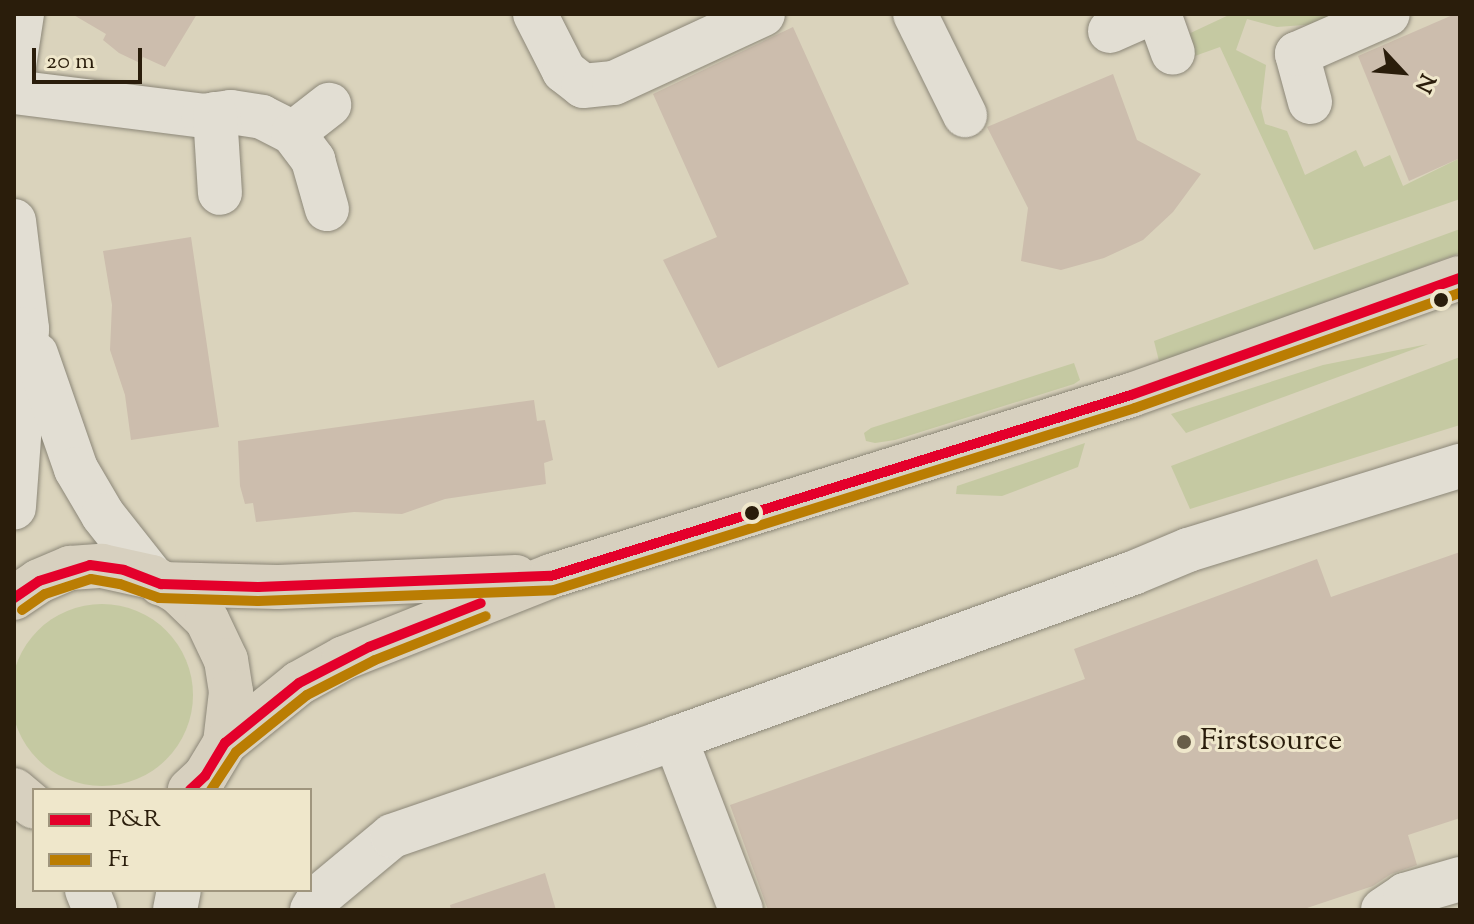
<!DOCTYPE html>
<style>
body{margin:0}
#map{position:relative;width:1474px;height:924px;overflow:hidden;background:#dad3bc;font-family:"Sorts Mill Goudy",serif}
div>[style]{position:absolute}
.green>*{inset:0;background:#c5c9a2}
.round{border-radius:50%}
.building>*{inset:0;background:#ccbdad}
.roads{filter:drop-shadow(0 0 2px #8c8778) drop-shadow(0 0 2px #8c8778)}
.minor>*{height:44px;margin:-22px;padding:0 22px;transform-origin:22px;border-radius:22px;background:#e2ded3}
.major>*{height:44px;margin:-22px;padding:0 22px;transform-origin:22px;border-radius:22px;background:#d7d0bf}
.bus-1>*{height:10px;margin:-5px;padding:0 5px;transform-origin:5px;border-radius:5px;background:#e4002b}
.bus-2>*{height:10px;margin:-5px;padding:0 5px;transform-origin:5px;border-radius:5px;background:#ba7d03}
.dots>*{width:22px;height:22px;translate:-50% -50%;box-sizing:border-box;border:4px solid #efe7cb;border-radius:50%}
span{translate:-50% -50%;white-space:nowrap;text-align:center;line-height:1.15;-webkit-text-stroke:6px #efe7cb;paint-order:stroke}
.poi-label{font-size:30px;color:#2a1d0b}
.left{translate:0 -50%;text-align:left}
.frame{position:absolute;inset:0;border:16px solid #2a1d0b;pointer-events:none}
.legend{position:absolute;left:32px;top:788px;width:280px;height:104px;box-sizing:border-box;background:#efe7cb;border:2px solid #a0967e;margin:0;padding:10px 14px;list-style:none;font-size:24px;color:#2a1d0b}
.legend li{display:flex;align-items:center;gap:16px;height:40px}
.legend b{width:40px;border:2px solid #a0967e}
.north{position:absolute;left:1362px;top:32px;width:80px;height:80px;-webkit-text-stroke:6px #efe7cb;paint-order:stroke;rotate:116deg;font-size:22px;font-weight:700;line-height:32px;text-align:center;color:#2a1d0b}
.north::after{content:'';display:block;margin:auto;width:28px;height:36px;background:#2a1d0b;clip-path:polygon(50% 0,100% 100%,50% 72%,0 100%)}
.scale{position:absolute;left:32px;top:48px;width:110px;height:36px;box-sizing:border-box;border:4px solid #2a1d0b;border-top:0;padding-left:10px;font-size:24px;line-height:28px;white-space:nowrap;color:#2a1d0b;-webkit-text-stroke:6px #efe7cb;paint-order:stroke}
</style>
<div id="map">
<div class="green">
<i style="clip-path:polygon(1231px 14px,1353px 14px,1331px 23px,1277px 27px,1247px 19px,1236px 50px,1266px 65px,1261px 108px,1265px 124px,1287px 131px,1305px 175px,1356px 150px,1364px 167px,1390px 155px,1403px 186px,1460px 158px,1460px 199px,1314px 250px,1220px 47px,1192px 57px,1182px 37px)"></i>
<i style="clip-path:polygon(1460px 229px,1460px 253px,1160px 365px,1154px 341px)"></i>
<i style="clip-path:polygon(1428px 344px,1186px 433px,1171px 414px,1323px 365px)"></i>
<i style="clip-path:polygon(1460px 357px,1460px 425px,1190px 509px,1171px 466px)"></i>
<i style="clip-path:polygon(1074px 363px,1080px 380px,1074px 384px,895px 440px,875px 443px,866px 441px,864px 433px,871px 428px)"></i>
<i style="clip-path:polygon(1085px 443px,1078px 467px,1002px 496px,956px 494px,957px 486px)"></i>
<i class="round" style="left:11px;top:604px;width:182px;height:182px"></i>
</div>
<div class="building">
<i style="clip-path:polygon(72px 14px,197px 14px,165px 67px,143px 57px,140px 63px,119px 53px,103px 40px,106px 34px)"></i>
<i style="clip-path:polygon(1455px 14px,1460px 14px,1460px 158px,1409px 181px,1358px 56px)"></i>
<i style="clip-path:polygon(793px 27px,909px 284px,718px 368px,663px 260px,717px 237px,653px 94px)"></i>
<i style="clip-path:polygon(1113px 74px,1137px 140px,1201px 174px,1173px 212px,1143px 240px,1104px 258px,1061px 270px,1021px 261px,1028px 208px,987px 127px)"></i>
<i style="clip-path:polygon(191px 237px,219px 427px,131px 440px,125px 395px,110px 350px,112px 305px,103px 251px)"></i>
<i style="clip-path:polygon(534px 400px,537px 421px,545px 420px,553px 460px,544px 463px,546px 484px,445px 499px,402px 514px,354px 512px,256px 522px,253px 503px,245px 504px,240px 486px,238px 441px)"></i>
<i style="clip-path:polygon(1460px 552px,1460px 818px,1408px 835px,1417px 865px,1391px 874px,1373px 886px,1301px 910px,768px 910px,730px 805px,1085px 679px,1074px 649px,1317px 559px,1331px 597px)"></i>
<i style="clip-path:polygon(545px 873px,556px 910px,451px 910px,450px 905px)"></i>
</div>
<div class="roads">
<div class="minor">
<i style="left:535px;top:14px;width:64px;rotate:63deg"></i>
<i style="left:564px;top:71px;width:24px;rotate:38deg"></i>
<i style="left:583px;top:86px;width:31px;rotate:-6deg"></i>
<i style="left:614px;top:83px;width:164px;rotate:-24.8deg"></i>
<i style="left:915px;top:14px;width:113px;rotate:63.7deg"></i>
<i style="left:1159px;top:14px;width:41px;rotate:70.3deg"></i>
<i style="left:1110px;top:31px;width:42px;rotate:-24.1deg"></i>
<i style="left:14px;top:66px;width:53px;rotate:-81.3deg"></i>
<i style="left:14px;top:92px;width:191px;rotate:7.2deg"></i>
<i style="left:203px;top:116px;width:28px;rotate:-8deg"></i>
<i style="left:231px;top:112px;width:31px;rotate:9deg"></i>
<i style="left:262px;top:117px;width:35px;rotate:27deg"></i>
<i style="left:293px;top:133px;width:34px;rotate:53deg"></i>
<i style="left:313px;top:160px;width:51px;rotate:74.1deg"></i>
<i style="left:1310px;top:102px;width:50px;rotate:-105.2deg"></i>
<i style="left:1297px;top:54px;width:99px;rotate:-23.7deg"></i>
<i style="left:215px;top:114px;width:79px;rotate:86.4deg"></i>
<i style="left:293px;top:133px;width:46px;rotate:-37.9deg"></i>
<i style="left:14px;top:221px;width:109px;rotate:83.1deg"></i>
<i style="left:27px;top:329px;width:179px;rotate:94.2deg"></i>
<i style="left:36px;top:354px;width:122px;rotate:70.8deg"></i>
<i style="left:76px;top:469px;width:53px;rotate:59.6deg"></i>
<i style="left:103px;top:515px;width:79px;rotate:51.7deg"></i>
<i style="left:675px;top:738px;width:184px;rotate:69deg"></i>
<i style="left:87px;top:890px;width:22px;rotate:68deg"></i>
<i style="left:175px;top:910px;width:20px;rotate:-79deg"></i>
<i style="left:312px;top:910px;width:17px;rotate:-59deg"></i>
<i style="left:321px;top:895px;width:92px;rotate:-39.7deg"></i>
<i style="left:392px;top:836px;width:282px;rotate:-19deg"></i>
<i style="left:659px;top:744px;width:504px;rotate:-19.84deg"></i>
<i style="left:1133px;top:573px;width:60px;rotate:-22.7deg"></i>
<i style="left:1188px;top:550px;width:285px;rotate:-17.2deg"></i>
<i style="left:1383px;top:910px;width:27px;rotate:-34deg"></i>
<i style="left:1405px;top:895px;width:57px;rotate:-16.2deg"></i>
</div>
<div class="major">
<i style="left:161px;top:584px;width:117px;rotate:1.5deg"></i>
<i style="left:278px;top:587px;width:238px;rotate:-2.4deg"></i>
<i style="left:14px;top:598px;width:30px;rotate:-34deg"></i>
<i style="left:39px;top:581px;width:34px;rotate:-23deg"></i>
<i style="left:70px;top:568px;width:32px;rotate:-4deg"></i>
<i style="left:102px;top:566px;width:51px;rotate:12.4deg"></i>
<i style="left:152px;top:577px;width:30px;rotate:30deg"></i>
<i style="left:178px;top:592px;width:40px;rotate:44deg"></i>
<i style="left:207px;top:620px;width:44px;rotate:64.6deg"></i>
<i style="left:226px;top:660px;width:32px;rotate:81deg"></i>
<i style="left:231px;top:692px;width:51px;rotate:96.7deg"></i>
<i style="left:225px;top:743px;width:39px;rotate:121deg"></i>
<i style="left:205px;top:776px;width:21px;rotate:137deg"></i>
<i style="left:225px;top:743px;width:95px;rotate:-39deg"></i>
<i style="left:299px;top:683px;width:51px;rotate:-29.1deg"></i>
<i style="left:344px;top:658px;width:223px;rotate:-21.6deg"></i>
<i style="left:551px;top:576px;width:608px;rotate:-17.33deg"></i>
<i style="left:1131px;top:395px;width:349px;rotate:-19.6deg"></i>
<i style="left:14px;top:790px;width:26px;rotate:40deg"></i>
</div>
</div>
<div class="bus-1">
<i style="left:14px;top:598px;width:30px;rotate:-34deg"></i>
<i style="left:39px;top:581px;width:53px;rotate:-17.4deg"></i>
<i style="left:90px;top:565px;width:34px;rotate:8deg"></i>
<i style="left:124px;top:570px;width:40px;rotate:21deg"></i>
<i style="left:161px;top:584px;width:97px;rotate:1.8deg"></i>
<i style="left:258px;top:587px;width:293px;rotate:-2.2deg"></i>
<i style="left:551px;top:576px;width:608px;rotate:-17.33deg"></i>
<i style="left:1131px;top:395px;width:349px;rotate:-19.6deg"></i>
<i style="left:190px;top:790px;width:21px;rotate:-43deg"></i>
<i style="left:205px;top:776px;width:39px;rotate:-59deg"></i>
<i style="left:225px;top:743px;width:95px;rotate:-39deg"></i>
<i style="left:299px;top:683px;width:79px;rotate:-27.2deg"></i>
<i style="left:369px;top:647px;width:120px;rotate:-21.4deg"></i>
</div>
<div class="bus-2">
<i style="left:22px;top:610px;width:28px;rotate:-35deg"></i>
<i style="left:45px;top:594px;width:48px;rotate:-18.1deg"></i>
<i style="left:91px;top:579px;width:29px;rotate:10deg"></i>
<i style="left:120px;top:584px;width:41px;rotate:19.7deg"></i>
<i style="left:159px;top:598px;width:99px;rotate:1.7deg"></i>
<i style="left:258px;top:601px;width:296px;rotate:-2.1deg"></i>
<i style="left:554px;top:590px;width:609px;rotate:-17.39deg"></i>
<i style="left:1135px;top:408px;width:345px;rotate:-19.5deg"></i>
<i style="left:211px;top:790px;width:45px;rotate:-56.7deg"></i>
<i style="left:236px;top:752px;width:91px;rotate:-38.8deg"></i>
<i style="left:307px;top:695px;width:76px;rotate:-27.2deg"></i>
<i style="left:375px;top:660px;width:119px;rotate:-21.6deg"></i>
</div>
<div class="dots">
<i style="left:1441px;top:300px;background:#2a1d0b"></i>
<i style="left:752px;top:513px;background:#2a1d0b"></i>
<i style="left:1184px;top:742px;background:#685d49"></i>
</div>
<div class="poi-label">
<span class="left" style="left:1200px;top:742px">Firstsource</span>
</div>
<div class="frame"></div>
<ul class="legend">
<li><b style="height:10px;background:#e4002b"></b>P&amp;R</li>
<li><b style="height:10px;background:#ba7d03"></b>F1</li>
</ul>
<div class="north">N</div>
<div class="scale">20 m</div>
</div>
